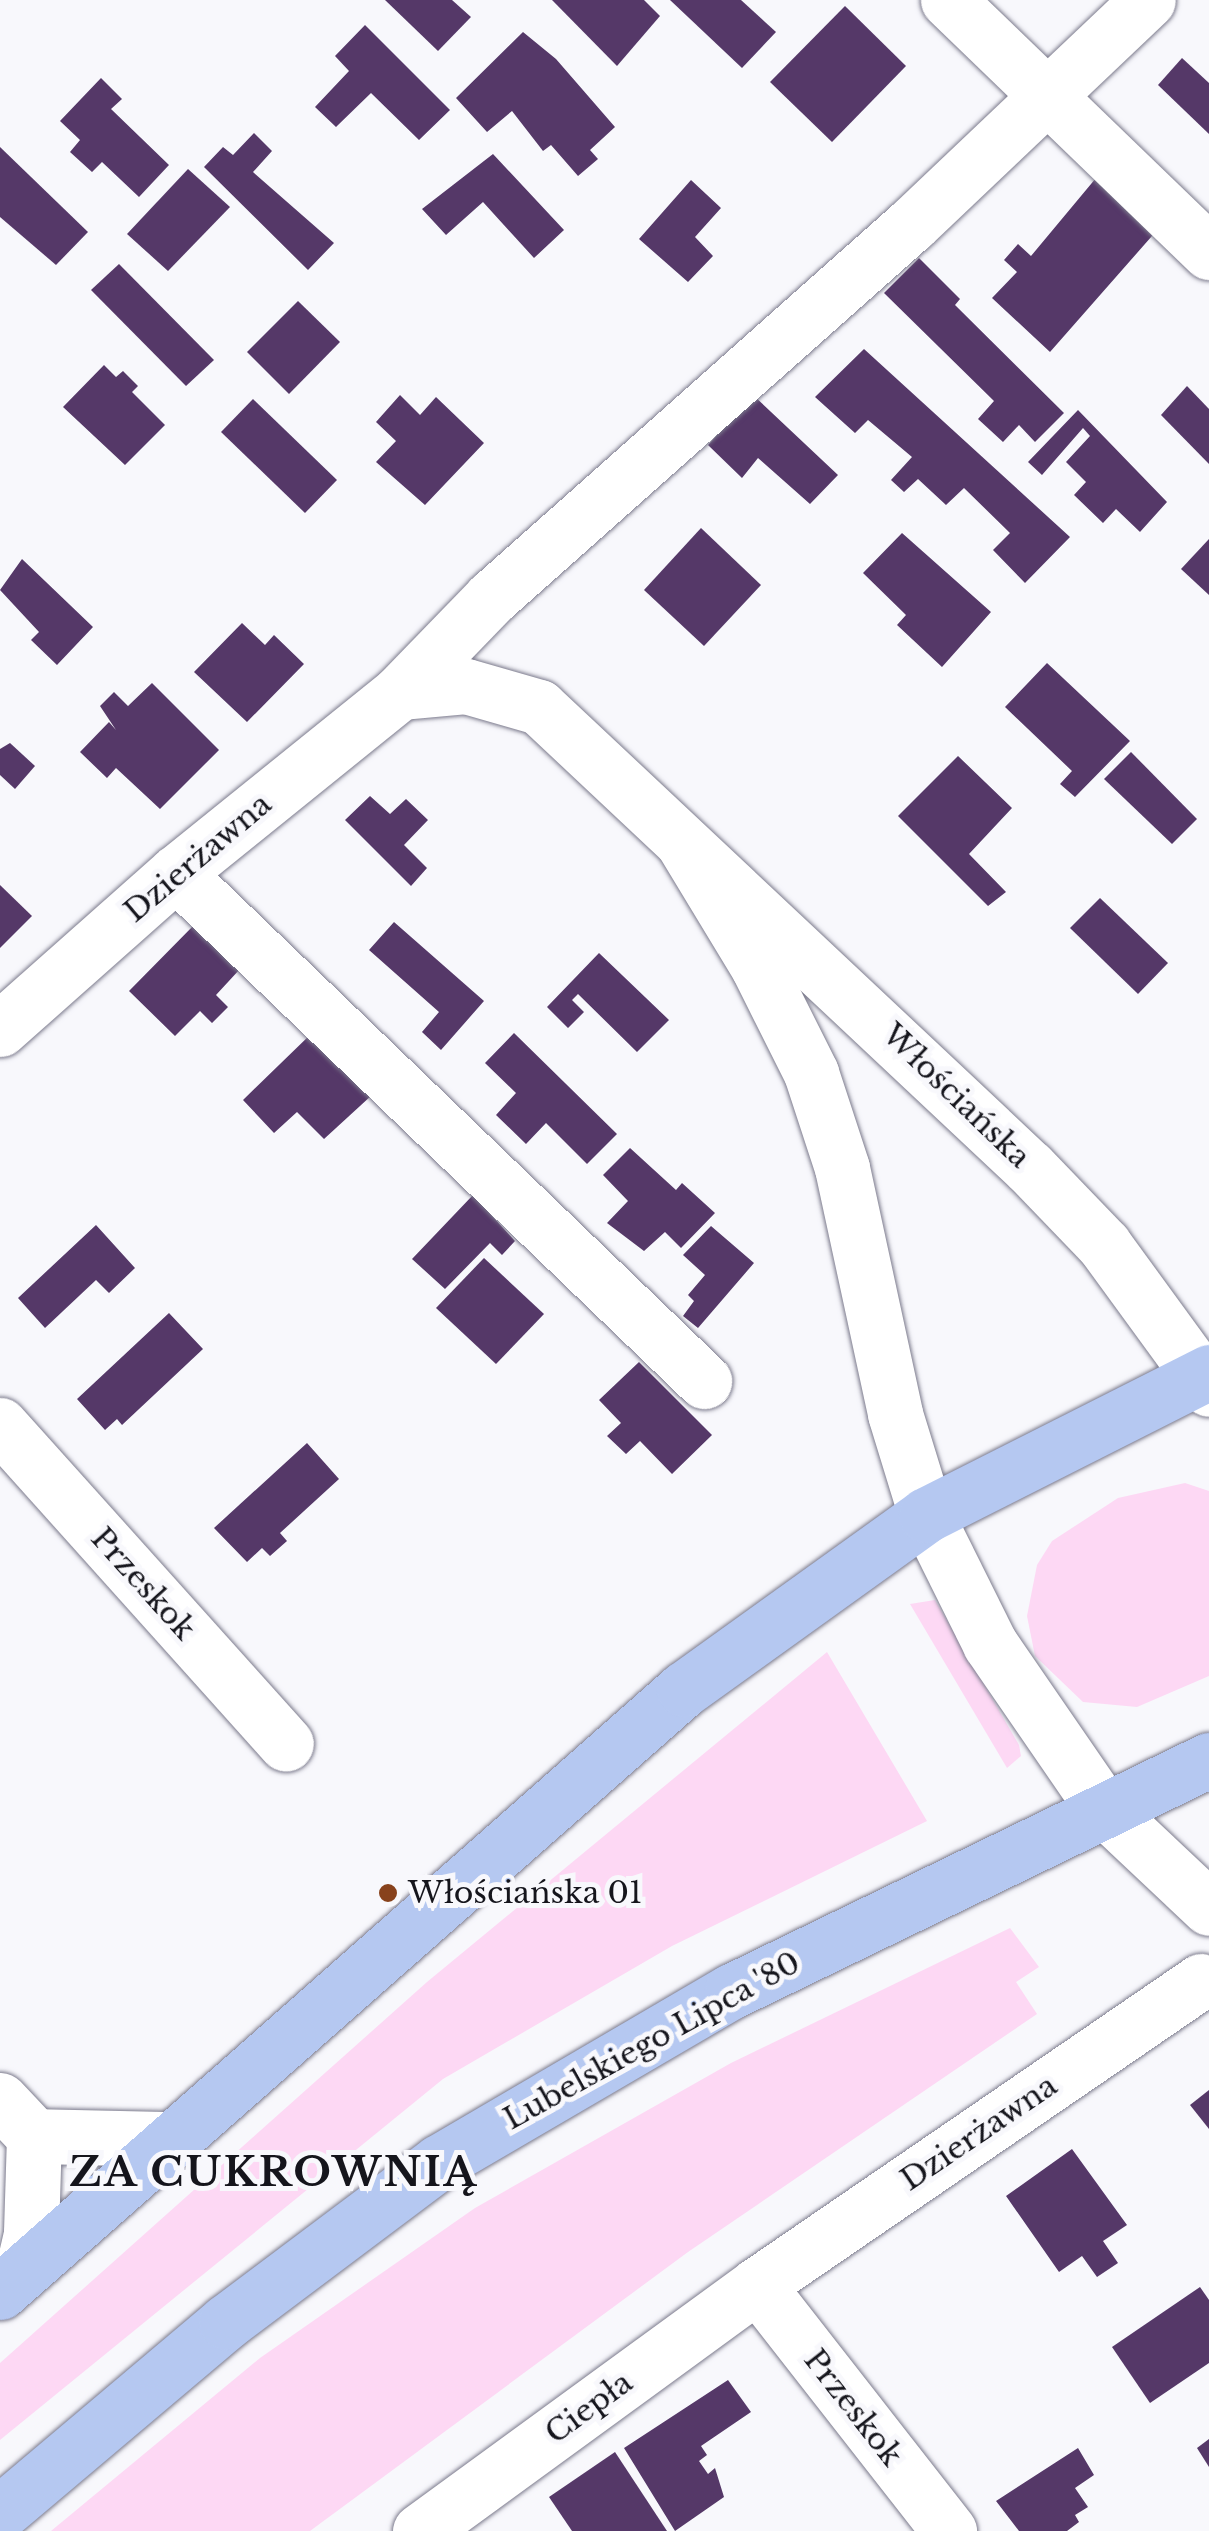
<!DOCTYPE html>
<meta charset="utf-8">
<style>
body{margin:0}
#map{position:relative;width:1209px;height:2531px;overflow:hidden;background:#f8f8fc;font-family:"Libre Baskerville",serif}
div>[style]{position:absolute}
.green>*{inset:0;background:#fdd8f4}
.building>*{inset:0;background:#553868}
.roads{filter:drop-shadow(0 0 2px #7b7a8c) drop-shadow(0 0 2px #7b7a8c)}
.minor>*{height:55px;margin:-27.5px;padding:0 27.5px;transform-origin:27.5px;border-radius:27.5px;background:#fff}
.major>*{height:55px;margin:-27.5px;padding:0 27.5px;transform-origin:27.5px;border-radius:27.5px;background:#b5c8f1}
.dots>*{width:28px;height:28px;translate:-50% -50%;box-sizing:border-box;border:5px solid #f8f8fc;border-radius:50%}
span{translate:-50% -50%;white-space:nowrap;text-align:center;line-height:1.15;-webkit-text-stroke:10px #f8f8fc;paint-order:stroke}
.street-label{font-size:30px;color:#15151c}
.poi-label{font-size:30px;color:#15151c}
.left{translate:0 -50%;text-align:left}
.district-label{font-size:40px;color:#15151c;font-weight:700;letter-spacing:2.5px}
</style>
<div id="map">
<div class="green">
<i style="clip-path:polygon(1185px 1483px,1209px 1491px,1209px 1676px,1137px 1707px,1083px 1702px,1035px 1656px,1027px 1616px,1037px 1565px,1052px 1541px,1118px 1498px)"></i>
<i style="clip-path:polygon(935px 1600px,1019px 1745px,1021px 1756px,1007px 1768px,910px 1604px)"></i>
<i style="clip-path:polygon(827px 1652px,927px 1821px,672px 1946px,443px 2079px,0 2440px,0 2363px,427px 1982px)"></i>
<i style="clip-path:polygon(1010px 1928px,1039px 1967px,1016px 1982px,1037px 2014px,688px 2252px,310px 2531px,51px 2531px,260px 2358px,475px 2208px,731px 2063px)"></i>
</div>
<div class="building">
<i style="clip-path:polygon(385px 0,452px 0,471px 17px,438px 51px)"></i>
<i style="clip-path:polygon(552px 0,644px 0,660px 16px,617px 66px)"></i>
<i style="clip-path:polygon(670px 0,741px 0,776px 32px,742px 68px)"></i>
<i style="clip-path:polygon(845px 6px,906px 66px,832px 142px,770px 82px)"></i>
<i style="clip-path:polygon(365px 25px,450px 110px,419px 140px,371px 93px,336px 127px,315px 107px,349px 71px,335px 56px)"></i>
<i style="clip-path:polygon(523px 32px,556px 59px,615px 127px,590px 150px,598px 159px,578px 176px,551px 145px,543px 151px,512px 111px,487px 132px,456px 98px)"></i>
<i style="clip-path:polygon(1182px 58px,1209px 83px,1209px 134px,1158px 85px)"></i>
<i style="clip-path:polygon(101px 78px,122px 99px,111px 109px,169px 165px,139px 197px,102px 162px,92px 172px,70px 152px,80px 140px,60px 121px)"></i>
<i style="clip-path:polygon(254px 133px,272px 151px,253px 172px,334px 243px,308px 270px,204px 167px,223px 147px,233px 155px)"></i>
<i style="clip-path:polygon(0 147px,88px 232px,56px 265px,0 217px)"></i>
<i style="clip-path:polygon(493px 154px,564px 230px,534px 258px,483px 202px,446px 235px,422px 209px)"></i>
<i style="clip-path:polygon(188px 169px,230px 207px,168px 271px,127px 234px)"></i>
<i style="clip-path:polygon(1101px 172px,1159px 228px,1050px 352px,992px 298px,1017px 272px,1004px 260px,1018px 244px,1031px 256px)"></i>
<i style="clip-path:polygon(691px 180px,721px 208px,695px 237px,713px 256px,688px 282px,639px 239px)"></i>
<i style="clip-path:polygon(919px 258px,960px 299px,955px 305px,1064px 413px,1035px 442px,1019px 425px,1003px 442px,978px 419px,994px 401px,884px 293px)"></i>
<i style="clip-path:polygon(119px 264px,214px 360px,186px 386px,91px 290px)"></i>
<i style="clip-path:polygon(298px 301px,340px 342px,289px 394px,247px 352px)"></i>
<i style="clip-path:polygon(864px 349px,1070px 537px,1025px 583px,993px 550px,1010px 533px,964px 488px,946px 505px,918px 479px,904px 492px,891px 480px,912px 457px,868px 420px,855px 433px,815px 397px)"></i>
<i style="clip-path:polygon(104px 365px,116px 377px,123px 371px,138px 386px,132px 392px,165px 425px,125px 465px,63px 407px)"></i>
<i style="clip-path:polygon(1187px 386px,1209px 409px,1209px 464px,1161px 415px)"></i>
<i style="clip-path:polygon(400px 395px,420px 415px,436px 397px,484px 443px,425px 505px,376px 462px,396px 441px,376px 422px)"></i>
<i style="clip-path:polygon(753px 395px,838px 475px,810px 504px,758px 458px,742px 478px,708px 445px)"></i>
<i style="clip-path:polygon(253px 399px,337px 480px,305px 513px,221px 432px)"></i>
<i style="clip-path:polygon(1078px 410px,1167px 502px,1140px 532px,1116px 509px,1103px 523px,1074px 495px,1086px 482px,1066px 462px,1090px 436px,1083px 428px,1042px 475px,1028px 462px)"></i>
<i style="clip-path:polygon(701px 528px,761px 585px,704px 646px,644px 590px)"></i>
<i style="clip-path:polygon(902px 533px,991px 612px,942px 667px,897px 625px,906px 615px,863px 573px)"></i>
<i style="clip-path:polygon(1209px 539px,1209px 595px,1181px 569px)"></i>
<i style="clip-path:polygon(22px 559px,93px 627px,57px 665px,31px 640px,39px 632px,0 590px)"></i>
<i style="clip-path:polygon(242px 623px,265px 645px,274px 635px,304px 664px,247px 722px,194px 672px)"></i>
<i style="clip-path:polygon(1047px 663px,1130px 741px,1075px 797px,1060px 784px,1072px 771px,1005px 707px)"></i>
<i style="clip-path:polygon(152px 683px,219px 750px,160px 809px,116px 768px,107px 778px,80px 752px,109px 722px,116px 730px,100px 706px,114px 692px,128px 706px)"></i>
<i style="clip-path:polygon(10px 743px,35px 766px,15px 789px,0 775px,0 749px)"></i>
<i style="clip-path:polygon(1131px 752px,1197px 819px,1172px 844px,1104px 779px)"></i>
<i style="clip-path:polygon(958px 756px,1012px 808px,969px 854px,1006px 892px,988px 906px,898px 816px)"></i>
<i style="clip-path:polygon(370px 796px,390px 814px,406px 799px,428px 820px,404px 845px,427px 868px,411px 886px,345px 820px)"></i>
<i style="clip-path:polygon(0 885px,32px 916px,0 948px)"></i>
<i style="clip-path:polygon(1100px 898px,1168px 963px,1138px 994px,1070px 928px)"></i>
<i style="clip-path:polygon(394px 922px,484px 1001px,441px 1050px,422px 1032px,439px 1012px,369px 950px)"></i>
<i style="clip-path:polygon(195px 924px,240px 969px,216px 995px,228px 1007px,212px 1023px,200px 1011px,175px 1036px,129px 991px)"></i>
<i style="clip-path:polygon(599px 953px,669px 1020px,637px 1052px,578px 994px,572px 1000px,584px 1012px,568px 1028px,547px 1007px)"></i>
<i style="clip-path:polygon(313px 1032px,372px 1095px,324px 1139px,297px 1112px,274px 1133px,243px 1100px)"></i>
<i style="clip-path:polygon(514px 1033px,617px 1134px,587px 1164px,546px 1123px,526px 1144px,496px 1115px,516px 1093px,485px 1063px)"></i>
<i style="clip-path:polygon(630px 1148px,676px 1190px,682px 1183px,715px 1213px,681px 1248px,665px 1232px,644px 1251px,607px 1223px,628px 1201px,603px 1175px)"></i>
<i style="clip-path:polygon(473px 1195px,515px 1241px,502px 1255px,490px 1243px,445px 1289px,412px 1259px)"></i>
<i style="clip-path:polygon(96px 1225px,135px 1268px,109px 1293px,96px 1280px,45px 1328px,18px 1298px)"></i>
<i style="clip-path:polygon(711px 1226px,754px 1263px,698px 1328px,683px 1316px,694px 1301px,688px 1295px,705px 1275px,683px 1255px)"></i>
<i style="clip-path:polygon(484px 1258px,544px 1314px,496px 1364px,436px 1308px)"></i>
<i style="clip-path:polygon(169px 1313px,203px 1349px,122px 1425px,117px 1419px,105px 1430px,77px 1399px)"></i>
<i style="clip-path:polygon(639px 1362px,712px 1435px,672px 1474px,640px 1441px,626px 1454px,607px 1436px,621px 1423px,599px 1400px)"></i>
<i style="clip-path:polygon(307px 1443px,339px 1479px,280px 1533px,287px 1541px,270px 1556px,262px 1548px,247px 1562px,214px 1528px)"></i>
<i style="clip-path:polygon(1209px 2090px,1209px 2129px,1190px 2105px)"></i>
<i style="clip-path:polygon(1072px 2149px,1127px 2225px,1103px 2241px,1118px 2263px,1097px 2277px,1082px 2256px,1059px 2272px,1006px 2196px)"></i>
<i style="clip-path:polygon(1200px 2287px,1209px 2300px,1209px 2363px,1150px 2403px,1112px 2347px)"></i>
<i style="clip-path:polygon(728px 2380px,751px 2412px,701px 2446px,707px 2455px,699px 2461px,708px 2474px,715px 2468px,724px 2497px,675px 2531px,624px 2448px)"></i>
<i style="clip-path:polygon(1209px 2439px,1209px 2467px,1197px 2448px)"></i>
<i style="clip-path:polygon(1078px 2448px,1094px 2475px,1075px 2488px,1088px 2507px,1075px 2515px,1079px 2522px,1067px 2531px,1019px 2531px,996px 2501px)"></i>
<i style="clip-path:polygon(615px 2452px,667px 2531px,572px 2531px,549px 2497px)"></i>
</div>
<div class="roads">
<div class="minor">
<i style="left:948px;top:0;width:363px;rotate:44deg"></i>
<i style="left:400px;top:692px;width:66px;rotate:-5.2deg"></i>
<i style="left:466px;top:686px;width:76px;rotate:16deg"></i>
<i style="left:539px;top:707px;width:673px;rotate:43.2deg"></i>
<i style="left:1030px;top:1168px;width:107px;rotate:46.1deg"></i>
<i style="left:1104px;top:1245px;width:178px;rotate:53.9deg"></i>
<i style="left:683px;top:843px;width:145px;rotate:58.8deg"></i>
<i style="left:758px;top:967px;width:119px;rotate:63.4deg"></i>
<i style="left:811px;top:1073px;width:100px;rotate:71.9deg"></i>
<i style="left:842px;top:1168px;width:252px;rotate:77.8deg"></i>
<i style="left:895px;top:1414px;width:106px;rotate:72.9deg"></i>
<i style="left:926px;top:1515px;width:144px;rotate:63.6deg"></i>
<i style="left:990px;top:1644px;width:198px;rotate:55.5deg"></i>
<i style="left:1102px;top:1807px;width:147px;rotate:43.3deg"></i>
<i style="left:176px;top:873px;width:733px;rotate:43.89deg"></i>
<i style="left:0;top:1029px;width:235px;rotate:-41.6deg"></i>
<i style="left:176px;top:873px;width:288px;rotate:-38.9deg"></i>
<i style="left:400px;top:692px;width:131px;rotate:-45.9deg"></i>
<i style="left:491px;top:598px;width:563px;rotate:-41.62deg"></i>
<i style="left:912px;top:224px;width:325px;rotate:-43.5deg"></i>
<i style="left:0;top:1425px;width:428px;rotate:48.1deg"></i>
<i style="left:0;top:2100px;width:50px;rotate:46.6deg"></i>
<i style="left:34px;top:2136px;width:98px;rotate:91.8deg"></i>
<i style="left:31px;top:2234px;width:37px;rotate:103deg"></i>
<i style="left:34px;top:2136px;width:137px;rotate:1.3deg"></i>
<i style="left:757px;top:2285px;width:312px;rotate:52deg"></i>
<i style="left:420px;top:2531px;width:417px;rotate:-36.1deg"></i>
<i style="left:757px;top:2285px;width:538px;rotate:-34.4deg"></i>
</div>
<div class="major">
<i style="left:0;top:2292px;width:912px;rotate:-41.4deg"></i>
<i style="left:684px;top:1689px;width:298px;rotate:-35.7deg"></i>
<i style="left:926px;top:1515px;width:317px;rotate:-26.8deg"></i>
<i style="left:0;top:2513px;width:296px;rotate:-40.2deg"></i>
<i style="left:226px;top:2322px;width:266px;rotate:-36.9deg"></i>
<i style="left:439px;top:2162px;width:339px;rotate:-30.3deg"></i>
<i style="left:732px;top:1991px;width:530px;rotate:-25.84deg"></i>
</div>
</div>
<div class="dots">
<i style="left:388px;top:1893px;background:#88421c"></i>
</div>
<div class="street-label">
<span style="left:198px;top:858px;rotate:-40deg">Dzierżawna</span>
<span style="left:956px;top:1096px;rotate:44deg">Włościańska</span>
<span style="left:143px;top:1584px;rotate:48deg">Przeskok</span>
<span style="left:652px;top:2041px;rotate:-29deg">Lubelskiego Lipca '80</span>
<span style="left:979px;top:2133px;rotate:-34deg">Dzierżawna</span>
<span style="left:589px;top:2408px;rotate:-36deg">Ciepła</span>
<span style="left:853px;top:2408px;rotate:52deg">Przeskok</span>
</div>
<div class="poi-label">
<span class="left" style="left:408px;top:1893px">Włościańska 01</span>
</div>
<div class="district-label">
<span style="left:274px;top:2172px">ZA CUKROWNIĄ</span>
</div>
</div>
